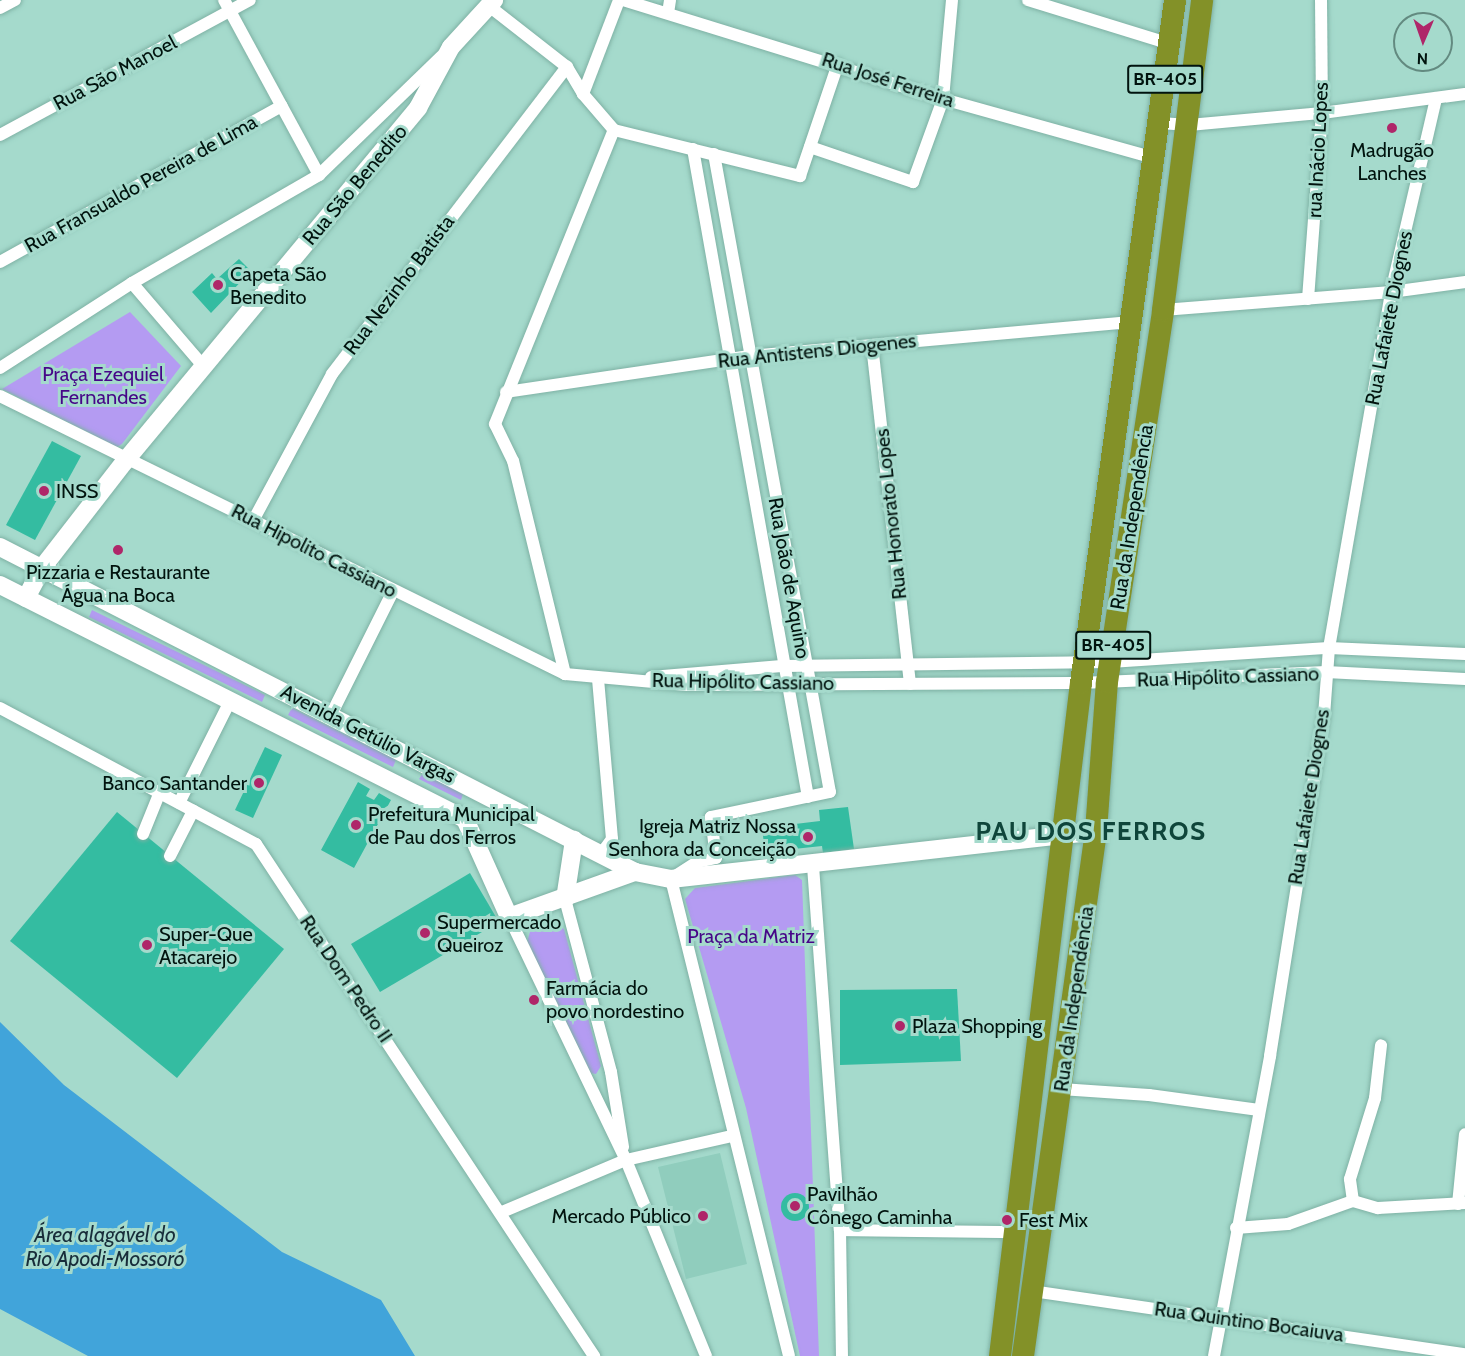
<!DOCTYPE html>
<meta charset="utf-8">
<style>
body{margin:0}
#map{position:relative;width:1465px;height:1356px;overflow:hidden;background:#a5dacc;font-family:Cabin,sans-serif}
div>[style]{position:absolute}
.built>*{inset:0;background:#90cdbd}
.green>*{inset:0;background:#b49bf2}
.water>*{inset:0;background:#41a4da}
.building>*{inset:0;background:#34bca1}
.round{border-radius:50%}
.roads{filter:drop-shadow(0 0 2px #7eb1a4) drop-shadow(0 0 2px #7eb1a4)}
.street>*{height:12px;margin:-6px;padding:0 6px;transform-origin:6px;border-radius:6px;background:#fff}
.secondary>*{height:18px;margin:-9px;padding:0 9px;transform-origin:9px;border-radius:9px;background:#fff}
.highway>*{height:22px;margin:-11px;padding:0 11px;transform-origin:11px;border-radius:11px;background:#839128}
.dots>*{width:16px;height:16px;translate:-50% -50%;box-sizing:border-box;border:3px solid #a5dacc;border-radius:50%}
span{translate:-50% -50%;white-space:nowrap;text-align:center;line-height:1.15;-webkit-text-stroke:6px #a5dacc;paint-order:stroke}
.shield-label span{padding:2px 4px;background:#a5dacc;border:2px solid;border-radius:4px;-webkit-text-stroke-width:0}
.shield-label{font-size:18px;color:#01130e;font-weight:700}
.street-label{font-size:20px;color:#01130e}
.poi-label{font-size:20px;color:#01130e}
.left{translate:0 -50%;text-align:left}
.right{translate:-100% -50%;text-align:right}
.park-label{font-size:20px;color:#460688}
.water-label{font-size:21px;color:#182d3a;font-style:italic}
.district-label{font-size:26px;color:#0f453a;font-weight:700;letter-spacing:1.5px}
.north{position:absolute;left:1393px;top:12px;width:60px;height:60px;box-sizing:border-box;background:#a5dacc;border:2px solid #638a80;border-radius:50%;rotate:182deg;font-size:16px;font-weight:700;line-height:24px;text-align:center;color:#01130e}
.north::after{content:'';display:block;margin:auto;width:21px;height:27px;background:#af2669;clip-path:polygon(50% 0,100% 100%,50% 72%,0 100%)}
</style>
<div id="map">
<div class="built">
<i style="clip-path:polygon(720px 1153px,747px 1264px,686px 1279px,658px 1167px)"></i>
</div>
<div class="green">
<i style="clip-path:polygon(130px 312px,181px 366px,122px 444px,117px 447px,2px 389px)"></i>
<i style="clip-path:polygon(92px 610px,265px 695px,262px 702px,89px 617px)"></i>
<i style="clip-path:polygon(292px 708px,396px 760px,393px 767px,288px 715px)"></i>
<i style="clip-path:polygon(423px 773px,463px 794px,461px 800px,419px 779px)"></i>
<i style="clip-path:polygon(795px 875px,802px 880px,819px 1356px,800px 1356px,746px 1108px,685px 899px,695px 888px)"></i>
<i style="clip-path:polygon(554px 923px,564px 929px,601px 1066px,596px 1074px,591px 1073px,527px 942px,530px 932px)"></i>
</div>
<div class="water">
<i style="clip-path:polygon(0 1022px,64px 1085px,282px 1252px,381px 1300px,415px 1356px,88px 1356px,0 1309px)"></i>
</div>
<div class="building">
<i style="clip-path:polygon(239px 259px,251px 271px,211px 313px,192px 292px,212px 273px,217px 279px)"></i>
<i style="clip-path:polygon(52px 441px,81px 456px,35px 540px,6px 525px)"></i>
<i style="clip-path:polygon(265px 747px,282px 755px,253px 818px,235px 810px)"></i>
<i style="clip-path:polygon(358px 782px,370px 789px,366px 796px,374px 800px,379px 793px,391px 800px,354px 868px,321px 850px)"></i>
<i style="clip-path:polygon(848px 807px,854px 849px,823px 853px,822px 846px,765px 852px,762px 828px,820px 821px,819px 810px)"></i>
<i style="clip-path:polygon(117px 812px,284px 949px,177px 1078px,10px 941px)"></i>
<i style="clip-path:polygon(470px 873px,499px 922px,380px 992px,351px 944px)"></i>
<i style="clip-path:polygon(957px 989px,961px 1061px,840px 1065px,840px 990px)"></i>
<i class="round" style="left:781px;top:1193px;width:28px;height:28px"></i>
</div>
<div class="roads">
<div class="street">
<i style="left:224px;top:0;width:199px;rotate:61.5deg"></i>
<i style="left:623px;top:0;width:335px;rotate:17.2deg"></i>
<i style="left:943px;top:99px;width:219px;rotate:15.6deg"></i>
<i style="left:1028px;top:0;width:149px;rotate:17.2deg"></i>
<i style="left:489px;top:6px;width:99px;rotate:38deg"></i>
<i style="left:567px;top:67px;width:31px;rotate:59deg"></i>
<i style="left:0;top:8px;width:17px;rotate:-28deg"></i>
<i style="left:668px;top:13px;width:13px;rotate:-81deg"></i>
<i style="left:1160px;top:123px;width:29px;rotate:4deg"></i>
<i style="left:1189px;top:125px;width:134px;rotate:-5.2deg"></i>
<i style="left:1322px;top:113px;width:144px;rotate:-7.6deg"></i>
<i style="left:614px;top:130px;width:192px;rotate:13.9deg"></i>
<i style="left:800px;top:176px;width:118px;rotate:-71.3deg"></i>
<i style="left:614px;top:130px;width:48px;rotate:-130.7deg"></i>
<i style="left:583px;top:94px;width:101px;rotate:-69deg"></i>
<i style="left:0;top:135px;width:284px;rotate:-28.4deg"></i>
<i style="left:810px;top:147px;width:109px;rotate:18.8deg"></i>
<i style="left:913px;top:182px;width:88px;rotate:-70.1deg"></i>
<i style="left:943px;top:99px;width:99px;rotate:-84.8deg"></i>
<i style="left:693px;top:149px;width:658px;rotate:79.94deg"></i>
<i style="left:714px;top:154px;width:648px;rotate:79.7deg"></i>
<i style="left:830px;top:792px;width:122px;rotate:168.1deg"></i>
<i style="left:711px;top:817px;width:41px;rotate:83deg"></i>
<i style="left:716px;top:858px;width:19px;rotate:168deg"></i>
<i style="left:697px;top:862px;width:31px;rotate:147deg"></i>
<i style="left:671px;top:879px;width:491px;rotate:76.1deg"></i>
<i style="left:0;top:262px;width:322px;rotate:-29deg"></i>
<i style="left:132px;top:283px;width:111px;rotate:49.4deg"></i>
<i style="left:1308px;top:299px;width:187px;rotate:-85.7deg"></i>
<i style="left:1322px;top:113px;width:113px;rotate:-90.5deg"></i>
<i style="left:1163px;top:310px;width:229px;rotate:-4.5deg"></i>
<i style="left:1391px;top:292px;width:75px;rotate:-7.7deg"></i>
<i style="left:872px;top:345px;width:341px;rotate:83.6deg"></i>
<i style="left:0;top:368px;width:157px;rotate:-32.8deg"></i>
<i style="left:132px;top:283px;width:216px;rotate:-30deg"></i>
<i style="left:319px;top:175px;width:171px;rotate:-44.1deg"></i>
<i style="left:506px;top:392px;width:247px;rotate:-8.4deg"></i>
<i style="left:750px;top:356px;width:382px;rotate:-5.1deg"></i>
<i style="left:0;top:396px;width:630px;rotate:26.2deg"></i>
<i style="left:565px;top:674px;width:122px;rotate:5.2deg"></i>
<i style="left:687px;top:685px;width:394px;rotate:-0.3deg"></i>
<i style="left:1081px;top:683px;width:245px;rotate:-2.6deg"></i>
<i style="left:1326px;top:672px;width:139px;rotate:2.9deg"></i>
<i style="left:254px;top:519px;width:165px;rotate:-61.7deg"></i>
<i style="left:332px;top:374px;width:387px;rotate:-52.6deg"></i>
<i style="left:565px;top:674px;width:219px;rotate:-103.7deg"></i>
<i style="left:513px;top:461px;width:41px;rotate:-115.9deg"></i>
<i style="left:495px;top:424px;width:317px;rotate:-68deg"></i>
<i style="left:651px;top:677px;width:131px;rotate:-4.8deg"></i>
<i style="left:782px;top:666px;width:328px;rotate:-0.7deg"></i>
<i style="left:1110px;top:662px;width:219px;rotate:-3.7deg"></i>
<i style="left:1329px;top:648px;width:136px;rotate:2.5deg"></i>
<i style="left:598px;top:679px;width:161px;rotate:85deg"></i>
<i style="left:612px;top:839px;width:19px;rotate:126deg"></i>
<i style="left:0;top:708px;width:290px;rotate:28deg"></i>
<i style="left:256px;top:844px;width:614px;rotate:56.57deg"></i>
<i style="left:331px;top:715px;width:139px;rotate:-63.4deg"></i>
<i style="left:179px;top:803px;width:114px;rotate:-63.4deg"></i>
<i style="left:143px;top:834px;width:45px;rotate:-68deg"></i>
<i style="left:170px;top:856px;width:51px;rotate:-62.9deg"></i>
<i style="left:813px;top:866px;width:365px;rotate:85.8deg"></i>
<i style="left:840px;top:1230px;width:126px;rotate:89.1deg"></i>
<i style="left:565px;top:899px;width:179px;rotate:75.1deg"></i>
<i style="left:611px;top:1072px;width:76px;rotate:80.9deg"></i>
<i style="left:509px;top:917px;width:270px;rotate:64.3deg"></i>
<i style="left:626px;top:1160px;width:212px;rotate:67.8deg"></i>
<i style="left:1061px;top:1089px;width:88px;rotate:3.9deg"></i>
<i style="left:1149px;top:1095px;width:111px;rotate:7.8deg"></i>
<i style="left:1353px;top:1201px;width:22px;rotate:-98deg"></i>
<i style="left:1350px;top:1179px;width:85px;rotate:-72.8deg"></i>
<i style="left:1375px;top:1098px;width:53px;rotate:-83.5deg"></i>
<i style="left:1353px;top:1201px;width:26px;rotate:16deg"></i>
<i style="left:1378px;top:1208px;width:87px;rotate:-3.3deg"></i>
<i style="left:1458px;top:1204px;width:70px;rotate:-84.3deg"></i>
<i style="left:502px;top:1212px;width:134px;rotate:-22.8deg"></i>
<i style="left:626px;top:1160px;width:109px;rotate:-12.8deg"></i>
<i style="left:1236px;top:1228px;width:52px;rotate:-4.4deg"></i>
<i style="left:1288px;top:1224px;width:69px;rotate:-19.5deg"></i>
<i style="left:840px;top:1230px;width:174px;rotate:0.7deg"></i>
<i style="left:1032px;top:1291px;width:438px;rotate:8.3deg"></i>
<i style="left:1214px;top:1356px;width:305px;rotate:-79.4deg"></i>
<i style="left:1270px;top:1056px;width:344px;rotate:-81deg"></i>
<i style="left:1324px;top:716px;width:68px;rotate:-85.8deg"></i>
<i style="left:1329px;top:648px;width:361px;rotate:-80.1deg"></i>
<i style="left:1391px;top:292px;width:199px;rotate:-76.9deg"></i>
</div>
<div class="secondary">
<i style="left:0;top:547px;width:713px;rotate:27.1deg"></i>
<i style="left:635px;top:872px;width:37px;rotate:11deg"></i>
<i style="left:671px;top:879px;width:428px;rotate:-6.4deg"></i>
<i style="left:0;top:585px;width:521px;rotate:26.71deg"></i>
<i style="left:465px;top:819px;width:107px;rotate:65.8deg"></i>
<i style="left:509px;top:917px;width:134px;rotate:-19.7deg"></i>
<i style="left:26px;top:598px;width:34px;rotate:-62deg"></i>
<i style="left:42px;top:568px;width:135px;rotate:-52.2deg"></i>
<i style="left:125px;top:461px;width:459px;rotate:-50.3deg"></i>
<i style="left:418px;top:108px;width:69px;rotate:-61.6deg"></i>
<i style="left:451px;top:47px;width:64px;rotate:-47.5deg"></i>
<i style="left:565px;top:899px;width:60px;rotate:-81.3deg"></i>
</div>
<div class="highway">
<i style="left:1000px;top:1356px;width:678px;rotate:-83.14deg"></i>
<i style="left:1081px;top:683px;width:689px;rotate:-82.16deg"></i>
<i style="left:1023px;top:1356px;width:530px;rotate:-82.08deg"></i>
<i style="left:1096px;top:831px;width:149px;rotate:-85.8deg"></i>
<i style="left:1107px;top:682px;width:376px;rotate:-81.4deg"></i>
<i style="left:1163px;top:310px;width:312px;rotate:-82.8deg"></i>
</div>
</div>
<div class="dots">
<i style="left:1392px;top:128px;background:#af2669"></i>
<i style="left:218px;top:285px;background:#af2669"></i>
<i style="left:44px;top:491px;background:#af2669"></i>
<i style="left:118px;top:550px;background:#af2669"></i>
<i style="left:259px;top:783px;background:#af2669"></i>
<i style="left:356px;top:825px;background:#af2669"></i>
<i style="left:808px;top:837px;background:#af2669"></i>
<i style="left:425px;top:933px;background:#af2669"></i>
<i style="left:147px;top:945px;background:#af2669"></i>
<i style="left:534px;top:1000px;background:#af2669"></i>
<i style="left:900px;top:1026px;background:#af2669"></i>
<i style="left:795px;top:1206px;background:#af2669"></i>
<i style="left:703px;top:1216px;background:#af2669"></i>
<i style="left:1007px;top:1220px;background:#af2669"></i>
</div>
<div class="shield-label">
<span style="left:1165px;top:79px">BR-405</span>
<span style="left:1113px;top:645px">BR-405</span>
</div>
<div class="street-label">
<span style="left:115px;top:73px;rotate:-28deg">Rua São Manoel</span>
<span style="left:888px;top:80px;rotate:18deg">Rua José Ferreira</span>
<span style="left:1318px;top:150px;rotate:-87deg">rua Inácio Lopes</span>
<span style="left:141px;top:184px;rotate:-29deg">Rua Fransualdo Pereira de Lima</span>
<span style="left:355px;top:185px;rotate:-50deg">Rua São Benedito</span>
<span style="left:399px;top:285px;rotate:-53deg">Rua Nezinho Batista</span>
<span style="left:1389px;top:318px;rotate:-79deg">Rua Lafaiete Diognes</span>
<span style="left:817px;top:351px;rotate:-6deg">Rua Antistens Diogenes</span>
<span style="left:891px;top:514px;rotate:-96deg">Rua Honorato Lopes</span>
<span style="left:1132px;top:517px;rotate:-81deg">Rua da Independência</span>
<span style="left:314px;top:551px;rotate:27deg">Rua Hipolito Cassiano</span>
<span style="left:789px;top:578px;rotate:80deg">Rua João de Aquino</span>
<span style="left:1228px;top:677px;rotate:-2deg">Rua Hipólito Cassiano</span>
<span style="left:743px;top:682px;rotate:1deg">Rua Hipólito Cassiano</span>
<span style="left:368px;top:734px;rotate:27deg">Avenida Getúlio Vargas</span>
<span style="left:1309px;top:797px;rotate:-81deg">Rua Lafaiete Diognes</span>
<span style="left:346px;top:979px;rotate:56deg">Rua Dom Pedro II</span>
<span style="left:1074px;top:999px;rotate:-82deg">Rua da Independência</span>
<span style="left:1249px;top:1322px;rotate:8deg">Rua Quintino Bocaiuva</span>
</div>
<div class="poi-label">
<span style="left:1392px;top:162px">Madrugão<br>Lanches</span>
<span class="left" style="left:230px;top:286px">Capeta São<br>Benedito</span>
<span class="left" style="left:56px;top:491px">INSS</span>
<span style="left:118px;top:584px">Pizzaria e Restaurante<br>Água na Boca</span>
<span class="right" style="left:247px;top:783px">Banco Santander</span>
<span class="left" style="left:368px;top:826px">Prefeitura Municipal<br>de Pau dos Ferros</span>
<span class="right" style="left:796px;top:838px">Igreja Matriz Nossa<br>Senhora da Conceição</span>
<span class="left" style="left:437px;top:934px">Supermercado<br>Queiroz</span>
<span class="left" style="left:159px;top:946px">Super-Que<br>Atacarejo</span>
<span class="left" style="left:546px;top:1000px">Farmácia do<br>povo nordestino</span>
<span class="left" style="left:912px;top:1026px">Plaza Shopping</span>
<span class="left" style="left:807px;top:1206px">Pavilhão<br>Cônego Caminha</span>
<span class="right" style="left:691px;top:1216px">Mercado Público</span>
<span class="left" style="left:1019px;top:1220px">Fest Mix</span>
</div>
<div class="park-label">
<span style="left:103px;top:386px">Praça Ezequiel<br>Fernandes</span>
<span style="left:751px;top:936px">Praça da Matriz</span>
</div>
<div class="water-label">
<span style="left:105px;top:1247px">Área alagável do<br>Rio Apodi-Mossoró</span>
</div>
<div class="district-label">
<span style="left:1091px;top:832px">PAU DOS FERROS</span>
</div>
<div class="north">N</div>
</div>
